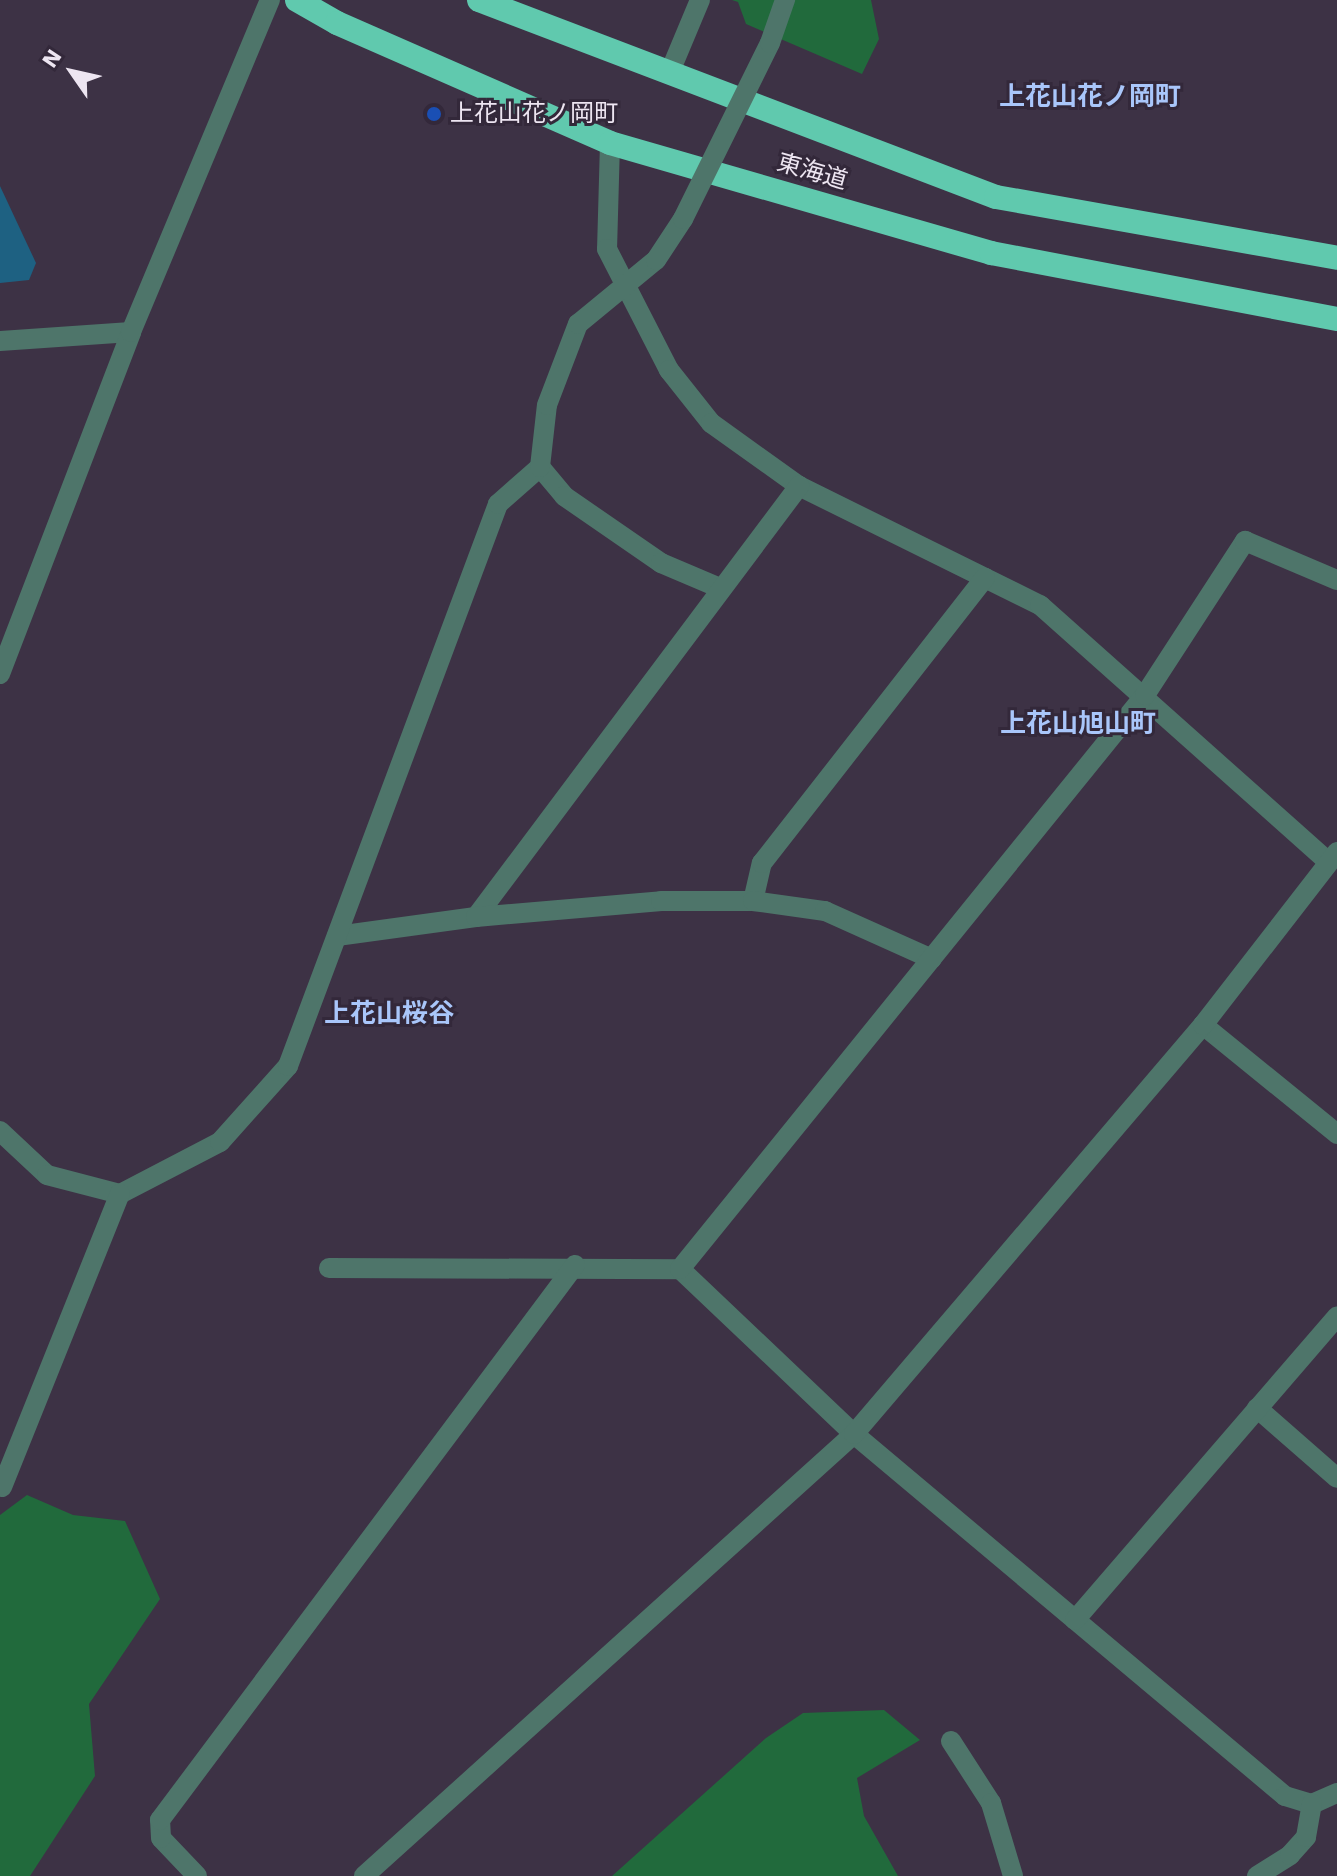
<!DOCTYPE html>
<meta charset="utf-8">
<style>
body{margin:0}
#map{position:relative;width:1337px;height:1876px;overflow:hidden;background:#3d3245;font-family:"Work Sans","Noto Sans JP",sans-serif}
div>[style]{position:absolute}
.green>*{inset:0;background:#216a3c}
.water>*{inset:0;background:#1e6182}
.minor>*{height:20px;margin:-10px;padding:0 10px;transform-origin:10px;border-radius:10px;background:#4e756a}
.highway>*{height:24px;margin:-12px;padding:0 12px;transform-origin:12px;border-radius:12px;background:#60c9ae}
.minor-bridge>*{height:20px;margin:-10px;padding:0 10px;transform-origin:10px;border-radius:10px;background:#4e756a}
.dots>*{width:22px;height:22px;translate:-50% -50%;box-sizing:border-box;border:4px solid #33283a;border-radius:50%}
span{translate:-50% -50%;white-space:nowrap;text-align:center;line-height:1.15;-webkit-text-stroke:6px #33283a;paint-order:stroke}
.poi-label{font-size:24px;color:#ede5f1}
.left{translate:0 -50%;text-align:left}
.street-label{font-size:24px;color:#ede5f1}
.neighbourhood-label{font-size:26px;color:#a9c6fa;font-weight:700}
.north{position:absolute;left:32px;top:32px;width:80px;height:80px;-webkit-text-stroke:6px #33283a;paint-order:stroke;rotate:304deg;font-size:22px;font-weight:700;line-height:32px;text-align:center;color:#ede5f1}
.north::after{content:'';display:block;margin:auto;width:28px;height:36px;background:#ede5f1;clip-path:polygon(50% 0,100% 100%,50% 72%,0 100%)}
</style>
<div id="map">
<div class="green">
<i style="clip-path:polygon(732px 0,871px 0,879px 39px,862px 74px,746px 24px,738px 2px)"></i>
<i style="clip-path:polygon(27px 1495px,73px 1515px,125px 1521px,160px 1599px,89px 1704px,95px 1776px,30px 1876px,0 1876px,0 1515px)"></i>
<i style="clip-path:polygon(884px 1710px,920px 1740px,857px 1778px,864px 1816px,898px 1876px,612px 1876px,766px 1738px,803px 1713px)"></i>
</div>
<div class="water">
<i style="clip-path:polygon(0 186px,36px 263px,29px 280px,0 283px)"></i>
</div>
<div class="minor">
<i style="left:669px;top:74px;width:80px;rotate:-67.3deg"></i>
<i style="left:610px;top:143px;width:106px;rotate:91.6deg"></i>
<i style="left:607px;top:249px;width:136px;rotate:62.9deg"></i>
<i style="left:669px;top:370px;width:68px;rotate:51.6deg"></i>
<i style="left:711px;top:423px;width:108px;rotate:35.6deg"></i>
<i style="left:799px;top:486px;width:269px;rotate:26.3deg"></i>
<i style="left:1040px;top:605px;width:386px;rotate:41.7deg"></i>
<i style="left:0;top:341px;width:131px;rotate:-3.9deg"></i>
<i style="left:540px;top:467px;width:38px;rotate:50deg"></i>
<i style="left:564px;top:496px;width:118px;rotate:34.6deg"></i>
<i style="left:661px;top:563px;width:64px;rotate:23deg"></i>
<i style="left:0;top:674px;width:366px;rotate:-69deg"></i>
<i style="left:131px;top:332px;width:360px;rotate:-67.3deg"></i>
<i style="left:753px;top:901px;width:39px;rotate:-77deg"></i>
<i style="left:762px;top:863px;width:362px;rotate:-52deg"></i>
<i style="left:476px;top:917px;width:539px;rotate:-53.15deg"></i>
<i style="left:337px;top:936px;width:140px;rotate:-7.8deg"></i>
<i style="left:476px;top:917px;width:186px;rotate:-4.9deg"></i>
<i style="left:661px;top:901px;width:92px"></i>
<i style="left:753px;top:901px;width:73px;rotate:7.9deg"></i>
<i style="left:825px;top:911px;width:117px;rotate:24.2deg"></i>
<i style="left:1203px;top:1025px;width:173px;rotate:39.1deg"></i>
<i style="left:0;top:1131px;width:64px;rotate:43.1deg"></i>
<i style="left:47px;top:1175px;width:75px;rotate:14.6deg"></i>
<i style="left:120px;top:1194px;width:113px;rotate:-27.5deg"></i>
<i style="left:220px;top:1142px;width:102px;rotate:-48.2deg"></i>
<i style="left:288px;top:1066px;width:600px;rotate:-69.51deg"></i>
<i style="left:498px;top:504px;width:56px;rotate:-41.4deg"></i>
<i style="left:540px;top:467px;width:62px;rotate:-83.6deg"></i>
<i style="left:547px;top:405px;width:87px;rotate:-69.1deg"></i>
<i style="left:329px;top:1268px;width:351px;rotate:0.2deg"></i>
<i style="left:680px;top:1269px;width:240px;rotate:43.5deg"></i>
<i style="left:854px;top:1434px;width:563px;rotate:40.03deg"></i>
<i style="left:1285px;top:1796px;width:28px;rotate:17deg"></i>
<i style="left:1312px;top:1804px;width:27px;rotate:-24deg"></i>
<i style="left:680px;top:1269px;width:739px;rotate:-50.99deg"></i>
<i style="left:1145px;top:695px;width:184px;rotate:-57deg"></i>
<i style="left:1245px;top:541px;width:100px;rotate:23deg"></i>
<i style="left:1257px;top:1408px;width:106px;rotate:41.2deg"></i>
<i style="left:2px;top:1487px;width:316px;rotate:-68.1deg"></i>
<i style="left:1075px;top:1620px;width:401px;rotate:-49.2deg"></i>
<i style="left:951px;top:1741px;width:74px;rotate:57.2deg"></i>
<i style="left:991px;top:1803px;width:76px;rotate:73.2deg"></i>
<i style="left:197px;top:1876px;width:52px;rotate:-133.5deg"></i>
<i style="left:161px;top:1838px;width:18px;rotate:-93deg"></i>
<i style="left:160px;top:1820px;width:693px;rotate:-53.21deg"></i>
<i style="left:364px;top:1876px;width:660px;rotate:-42.05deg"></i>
<i style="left:854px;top:1434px;width:538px;rotate:-49.53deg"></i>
<i style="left:1203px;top:1025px;width:219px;rotate:-52.2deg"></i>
<i style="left:1257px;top:1876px;width:39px;rotate:-32deg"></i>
<i style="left:1290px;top:1855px;width:24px;rotate:-48deg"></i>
<i style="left:1306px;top:1837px;width:34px;rotate:-80deg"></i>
</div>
<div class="highway">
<i style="left:297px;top:0;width:46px;rotate:29.9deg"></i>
<i style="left:337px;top:23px;width:298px;rotate:23.7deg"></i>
<i style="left:610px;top:143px;width:397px;rotate:16.1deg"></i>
<i style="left:991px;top:253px;width:352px;rotate:10.8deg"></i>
<i style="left:479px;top:0;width:553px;rotate:20.86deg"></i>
<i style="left:996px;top:197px;width:346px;rotate:10.1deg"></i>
</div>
<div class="minor-bridge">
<i style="left:578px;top:324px;width:101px;rotate:-39.4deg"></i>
<i style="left:656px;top:260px;width:49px;rotate:-56.6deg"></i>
<i style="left:683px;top:219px;width:196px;rotate:-63.7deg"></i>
<i style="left:770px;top:43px;width:46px;rotate:-70.8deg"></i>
</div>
<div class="dots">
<i style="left:434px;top:114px;background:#1a4fb4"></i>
</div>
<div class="poi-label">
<span class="left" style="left:450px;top:114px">上花山花ノ岡町</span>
</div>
<div class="street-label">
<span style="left:812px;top:172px;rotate:16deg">東海道</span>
</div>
<div class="neighbourhood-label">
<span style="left:1090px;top:97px">上花山花ノ岡町</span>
<span style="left:1078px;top:724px">上花山旭山町</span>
<span style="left:389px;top:1014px">上花山桜谷</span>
</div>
<div class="north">N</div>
</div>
